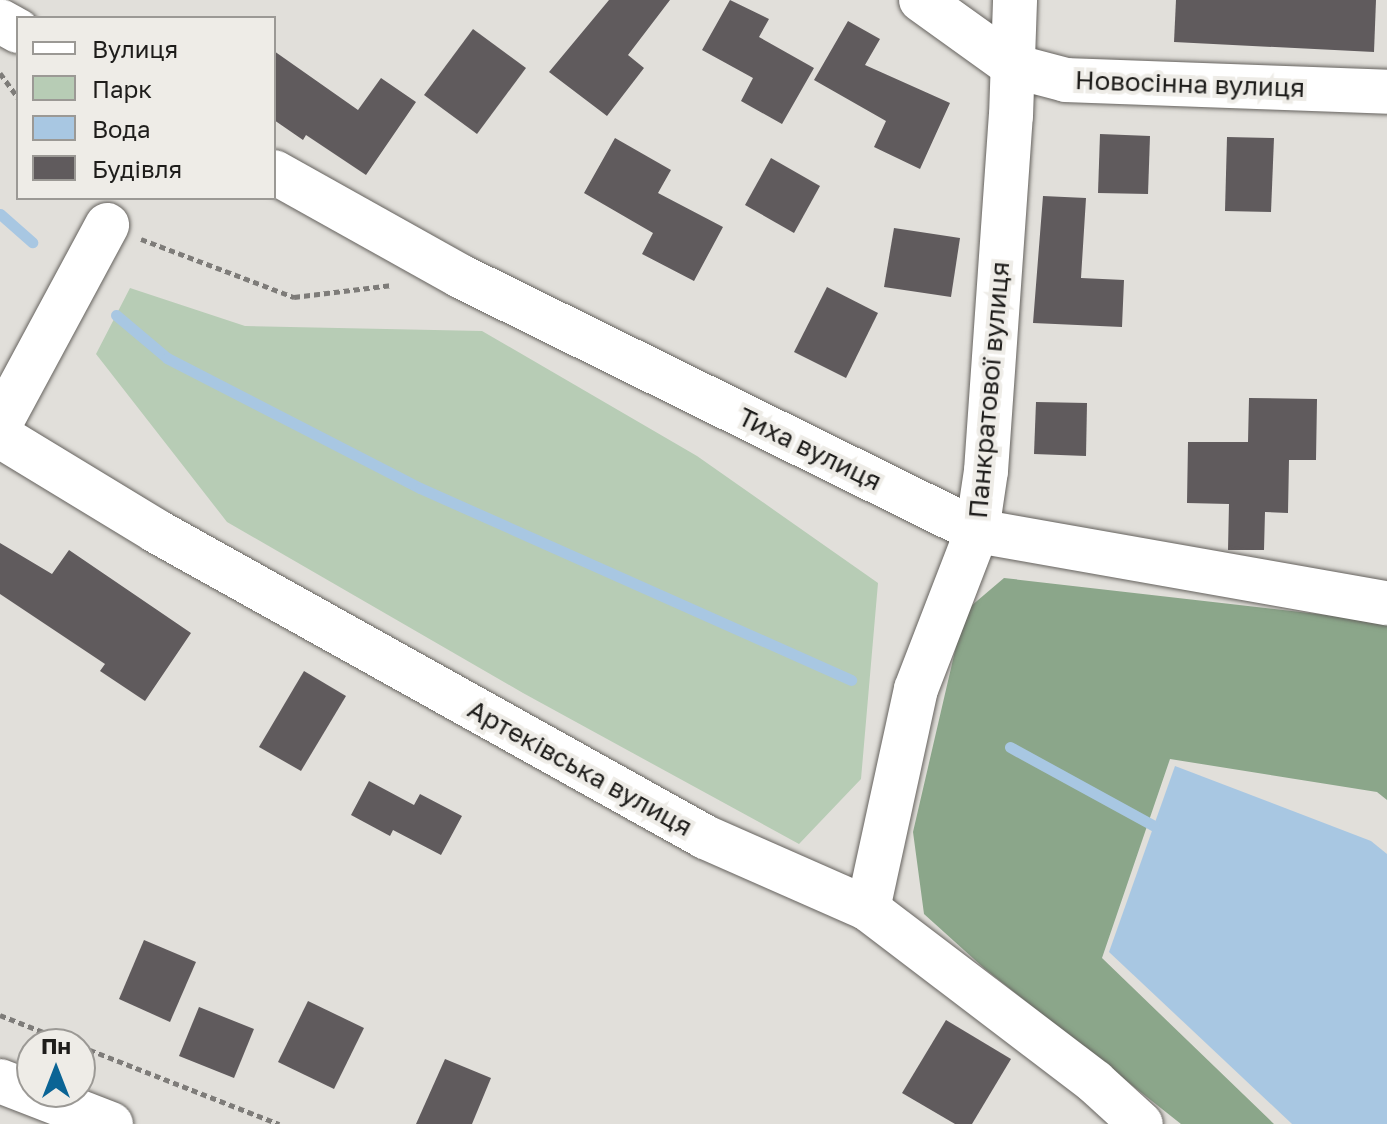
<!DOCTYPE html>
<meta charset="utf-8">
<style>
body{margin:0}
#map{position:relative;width:1387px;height:1124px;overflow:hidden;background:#e1dfda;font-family:"Golos Text",sans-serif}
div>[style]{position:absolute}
.green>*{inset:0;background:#b7ccb5}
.forest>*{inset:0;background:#8ba68a}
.water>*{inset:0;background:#a8c7e2}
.stream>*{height:11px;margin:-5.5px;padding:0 5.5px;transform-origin:5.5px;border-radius:5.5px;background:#a8c7e2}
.building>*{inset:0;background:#605b5d}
.path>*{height:5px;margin-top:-2.5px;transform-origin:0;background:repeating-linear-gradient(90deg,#7e7c79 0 6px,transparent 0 10px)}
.roads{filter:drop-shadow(0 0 2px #65625e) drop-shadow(0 0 2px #65625e)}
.minor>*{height:44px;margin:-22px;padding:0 22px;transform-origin:22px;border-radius:22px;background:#fff}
.major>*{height:44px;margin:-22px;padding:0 22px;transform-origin:22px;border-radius:22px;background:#fff}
span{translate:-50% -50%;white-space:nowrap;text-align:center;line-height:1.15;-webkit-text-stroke:8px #eeece7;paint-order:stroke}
.street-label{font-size:26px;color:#1e1d1b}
.legend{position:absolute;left:16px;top:16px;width:260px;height:184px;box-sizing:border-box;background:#eeece7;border:2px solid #9b9995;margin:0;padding:10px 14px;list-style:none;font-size:24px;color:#1e1d1b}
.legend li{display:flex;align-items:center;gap:16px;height:40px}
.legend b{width:40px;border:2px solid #9b9995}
.north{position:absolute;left:16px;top:1028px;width:80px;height:80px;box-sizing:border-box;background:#eeece7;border:2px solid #9b9995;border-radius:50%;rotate:0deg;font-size:22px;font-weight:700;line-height:32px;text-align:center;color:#1e1d1b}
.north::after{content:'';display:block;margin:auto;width:28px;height:36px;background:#0a6495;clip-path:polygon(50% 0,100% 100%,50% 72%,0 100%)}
</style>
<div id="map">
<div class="green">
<i style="clip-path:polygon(130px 288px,245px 326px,482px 331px,697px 456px,878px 583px,861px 779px,799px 844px,523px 693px,227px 522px,96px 354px)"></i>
</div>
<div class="forest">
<i style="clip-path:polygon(1004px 578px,1387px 622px,1387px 800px,1377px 792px,1170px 759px,1102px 958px,1274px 1124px,1181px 1124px,985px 969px,924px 914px,913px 832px,964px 612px)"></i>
</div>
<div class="water">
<i style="clip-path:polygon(1175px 766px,1371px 841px,1387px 854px,1387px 1124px,1292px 1124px,1109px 952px)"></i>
</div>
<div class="stream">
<i style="left:0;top:214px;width:43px;rotate:41.2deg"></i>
<i style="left:116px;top:315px;width:67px;rotate:40.1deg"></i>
<i style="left:167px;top:358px;width:284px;rotate:27.2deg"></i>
<i style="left:420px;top:488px;width:472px;rotate:24deg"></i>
<i style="left:1010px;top:747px;width:164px;rotate:28.7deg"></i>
</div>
<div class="building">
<i style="clip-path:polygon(609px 0,670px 0,628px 55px,644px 68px,607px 116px,549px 72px)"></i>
<i style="clip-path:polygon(730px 0,769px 19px,759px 37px,814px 68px,782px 124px,741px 101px,753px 78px,702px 50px)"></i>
<i style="clip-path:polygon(1176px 0,1376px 0,1374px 52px,1174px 42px)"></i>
<i style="clip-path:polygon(848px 21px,880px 39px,865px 65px,950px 103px,920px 169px,874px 147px,886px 121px,814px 80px)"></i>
<i style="clip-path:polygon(473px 29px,526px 68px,477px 134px,424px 95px)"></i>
<i style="clip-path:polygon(274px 51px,358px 110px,381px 78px,416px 102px,366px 175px,306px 135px,303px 140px,274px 120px)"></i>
<i style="clip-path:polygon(1100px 134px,1150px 136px,1148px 194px,1098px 193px)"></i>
<i style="clip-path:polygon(1227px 137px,1274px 138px,1271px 212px,1225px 211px)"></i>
<i style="clip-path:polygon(615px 138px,671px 170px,658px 193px,723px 227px,694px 281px,642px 254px,653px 233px,584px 193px)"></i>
<i style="clip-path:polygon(771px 158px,820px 186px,794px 233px,745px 205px)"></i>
<i style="clip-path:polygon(1043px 196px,1086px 198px,1081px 278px,1124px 280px,1122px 327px,1033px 323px)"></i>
<i style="clip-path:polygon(894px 228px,960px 238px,951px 297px,884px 287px)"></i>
<i style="clip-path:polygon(827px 287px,878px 313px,846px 378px,794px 352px)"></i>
<i style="clip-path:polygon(1249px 398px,1317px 399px,1316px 460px,1289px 460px,1288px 513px,1265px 512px,1264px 550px,1228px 550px,1229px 504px,1187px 503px,1188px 442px,1248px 442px)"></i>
<i style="clip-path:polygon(1036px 402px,1087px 403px,1086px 456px,1034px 454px)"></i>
<i style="clip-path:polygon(0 543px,52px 574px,69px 550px,191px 633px,145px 701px,100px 671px,105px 664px,0 594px)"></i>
<i style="clip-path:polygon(304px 671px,346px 696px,301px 771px,259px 747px)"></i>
<i style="clip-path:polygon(369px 781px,414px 805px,420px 794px,462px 816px,441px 855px,393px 830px,390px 836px,351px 815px)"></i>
<i style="clip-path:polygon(144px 940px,196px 962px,170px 1022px,119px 999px)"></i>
<i style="clip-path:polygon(308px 1001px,364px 1028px,334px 1089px,278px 1062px)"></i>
<i style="clip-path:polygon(199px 1007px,254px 1029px,234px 1078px,179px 1056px)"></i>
<i style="clip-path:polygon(946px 1020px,1011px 1059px,972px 1124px,955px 1124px,902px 1093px)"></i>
<i style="clip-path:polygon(445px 1059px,491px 1078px,472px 1124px,416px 1124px)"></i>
</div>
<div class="path">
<i style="left:0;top:73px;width:31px;rotate:54deg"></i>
<i style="left:141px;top:239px;width:164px;rotate:20.8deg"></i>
<i style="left:294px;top:297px;width:99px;rotate:-7deg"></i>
<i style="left:0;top:1015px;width:79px;rotate:21.4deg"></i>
<i style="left:80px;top:1046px;width:214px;rotate:21.4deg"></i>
</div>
<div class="roads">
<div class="minor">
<i style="left:921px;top:0;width:113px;rotate:35.7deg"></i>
<i style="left:1013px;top:66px;width:55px;rotate:14.8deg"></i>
<i style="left:1066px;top:80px;width:321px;rotate:2.1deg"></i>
<i style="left:0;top:21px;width:21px;rotate:29deg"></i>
<i style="left:274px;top:172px;width:213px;rotate:29.2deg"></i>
<i style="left:460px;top:276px;width:576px;rotate:26.25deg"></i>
<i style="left:977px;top:531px;width:416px;rotate:10deg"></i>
<i style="left:0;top:424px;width:226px;rotate:-61.7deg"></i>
<i style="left:0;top:436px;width:183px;rotate:31.3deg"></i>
<i style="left:156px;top:531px;width:629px;rotate:29.13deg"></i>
<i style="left:705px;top:837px;width:178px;rotate:23.8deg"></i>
<i style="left:868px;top:909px;width:285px;rotate:37.3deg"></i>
<i style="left:1095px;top:1082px;width:62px;rotate:42.4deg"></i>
<i style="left:868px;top:909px;width:225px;rotate:-77.7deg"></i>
<i style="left:916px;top:689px;width:169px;rotate:-68.9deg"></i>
<i style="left:977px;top:531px;width:61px;rotate:-81.5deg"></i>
<i style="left:986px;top:471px;width:356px;rotate:-86deg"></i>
<i style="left:1011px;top:116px;width:116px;rotate:-88deg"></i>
</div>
<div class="major">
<i style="left:0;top:1081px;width:119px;rotate:21.2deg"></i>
</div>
</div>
<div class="street-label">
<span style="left:1190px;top:84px;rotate:2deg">Новосінна вулиця</span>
<span style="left:989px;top:390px;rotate:-85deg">Панкратової вулиця</span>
<span style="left:810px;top:449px;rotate:26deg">Тиха вулиця</span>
<span style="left:580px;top:768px;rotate:29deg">Артеківська вулиця</span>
</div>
<ul class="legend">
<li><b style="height:10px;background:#fff"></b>Вулиця</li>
<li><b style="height:22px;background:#b7ccb5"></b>Парк</li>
<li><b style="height:22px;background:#a8c7e2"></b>Вода</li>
<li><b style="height:22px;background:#605b5d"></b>Будівля</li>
</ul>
<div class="north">Пн</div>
</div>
